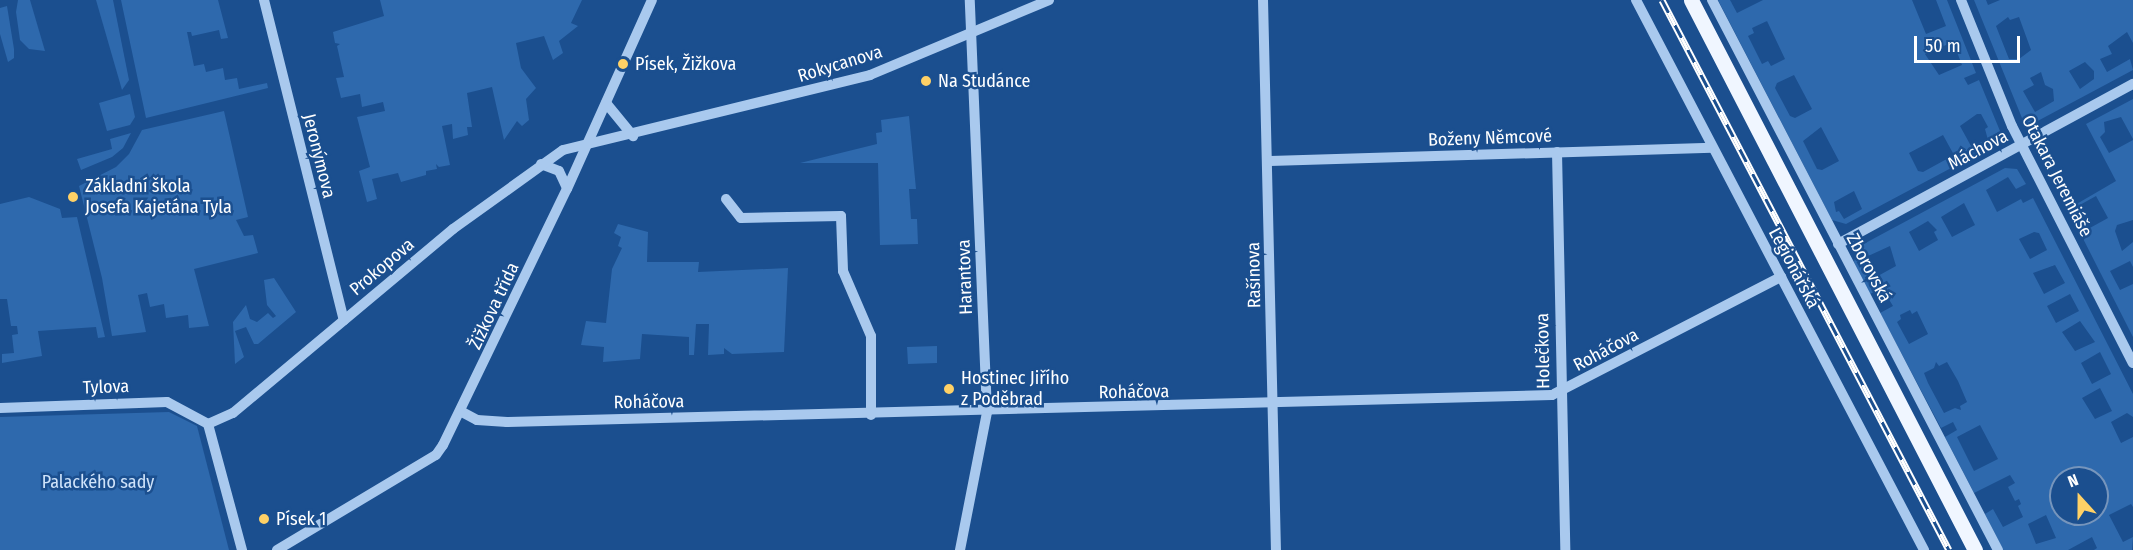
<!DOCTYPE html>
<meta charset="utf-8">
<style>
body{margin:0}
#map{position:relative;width:2133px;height:550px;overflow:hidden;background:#1b4f8f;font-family:"Fira Sans Condensed",sans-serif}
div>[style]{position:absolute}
.green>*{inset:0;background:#2e69ad}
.minor>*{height:10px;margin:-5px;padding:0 5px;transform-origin:5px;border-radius:5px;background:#a9c9ee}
.major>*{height:15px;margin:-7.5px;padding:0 7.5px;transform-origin:7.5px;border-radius:7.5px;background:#f0f6ff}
.rail>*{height:7px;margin-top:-3.5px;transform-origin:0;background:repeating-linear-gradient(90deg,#1b4f8f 0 14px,#fff 0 28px);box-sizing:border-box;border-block:2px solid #fff}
.dots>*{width:16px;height:16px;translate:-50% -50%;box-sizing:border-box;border:3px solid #1b4f8f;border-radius:50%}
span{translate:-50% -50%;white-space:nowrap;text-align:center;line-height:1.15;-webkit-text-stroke:5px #1b4f8f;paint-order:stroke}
.poi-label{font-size:18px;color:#fff}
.left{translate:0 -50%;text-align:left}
.street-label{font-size:18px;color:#fff}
.park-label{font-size:18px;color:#cfe3fa}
.north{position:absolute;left:2049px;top:466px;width:60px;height:60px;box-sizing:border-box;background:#1b4f8f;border:2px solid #7695bc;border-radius:50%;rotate:339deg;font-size:16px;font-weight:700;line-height:24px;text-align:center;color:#fff}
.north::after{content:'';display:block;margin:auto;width:21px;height:27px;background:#ffd166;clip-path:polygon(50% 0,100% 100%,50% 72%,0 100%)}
.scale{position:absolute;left:1914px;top:36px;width:106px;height:27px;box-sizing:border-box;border:3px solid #fff;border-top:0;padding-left:8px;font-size:18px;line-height:21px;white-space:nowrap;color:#fff;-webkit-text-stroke:4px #1b4f8f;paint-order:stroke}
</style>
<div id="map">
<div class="green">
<i style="clip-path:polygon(18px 0,30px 0,45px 51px,29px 49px,20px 40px,16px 12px)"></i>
<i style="clip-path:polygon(96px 0,113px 0,129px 80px,122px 90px)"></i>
<i style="clip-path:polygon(121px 0,218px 0,228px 38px,221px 39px,219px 30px,192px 36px,191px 32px,187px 32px,194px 66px,204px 64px,206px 72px,223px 68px,225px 80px,237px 78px,239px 89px,267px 83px,268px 88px,146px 118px)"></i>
<i style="clip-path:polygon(380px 0,582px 0,571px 23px,578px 26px,559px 41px,563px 53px,553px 60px,544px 36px,516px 43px,521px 68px,536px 88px,526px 99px,529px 120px,522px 126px,517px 121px,504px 140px,492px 87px,467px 93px,472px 127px,467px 127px,468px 135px,453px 139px,452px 124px,442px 126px,450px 165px,439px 167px,436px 164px,437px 169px,426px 171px,426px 175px,401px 182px,398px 173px,372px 179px,377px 199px,367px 202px,359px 171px,370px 167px,357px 117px,385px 111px,383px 102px,362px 107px,360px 94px,341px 98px,336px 78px,344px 77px,337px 46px,340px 44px,335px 43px,333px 32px,384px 16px)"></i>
<i style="clip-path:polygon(evenodd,1718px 0,1730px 0,1737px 13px,1763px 0,1912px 0,1926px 34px,1946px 26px,1936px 0,1947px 0,1976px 73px,1964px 78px,1968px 85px,1979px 80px,2000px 131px,2000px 142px,1846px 224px,1832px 220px,1718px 0,1767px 21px,1785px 59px,1771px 66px,1768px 61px,1762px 64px,1748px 36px,1754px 33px,1752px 28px,1767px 21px,1718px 0,1953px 42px,1962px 65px,1939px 75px,1925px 54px,1953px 42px,1718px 0,1794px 75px,1812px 109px,1795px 118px,1790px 116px,1775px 88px,1777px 83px,1794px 75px,1718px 0,1977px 114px,1981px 114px,1988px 127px,1985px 129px,1988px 140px,1971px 146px,1960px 126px,1977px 114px,1718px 0,1821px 127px,1839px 161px,1822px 170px,1817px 169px,1803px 141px,1821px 127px,1718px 0,1943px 135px,1954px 155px,1923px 172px,1918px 171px,1909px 153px,1943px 135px,1718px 0,1854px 191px,1862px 209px,1844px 219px,1839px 211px,1836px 212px,1834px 202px,1854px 191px)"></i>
<i style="clip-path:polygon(evenodd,1974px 0,1986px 0,1988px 5px,2000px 0,2133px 0,2133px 43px,2127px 32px,2108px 46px,2112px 54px,2100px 59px,2107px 72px,2130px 59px,2133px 70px,2032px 124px,2024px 123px,1974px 0,2008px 17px,2010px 20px,2019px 17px,2031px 50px,2019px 59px,2009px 59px,1996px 26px,2008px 17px,1974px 0,2085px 62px,2094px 71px,2094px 79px,2080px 89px,2069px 71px,2085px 62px,1974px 0,2041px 72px,2045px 85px,2053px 89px,2054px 101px,2035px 112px,2023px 91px,2034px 85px,2030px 78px,2041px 72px)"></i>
<i style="clip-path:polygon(7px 6px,14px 49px,14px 58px,8px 62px,0 34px,0 8px)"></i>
<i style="clip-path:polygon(130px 94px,135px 117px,130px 125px,107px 131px,99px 103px)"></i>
<i style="clip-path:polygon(evenodd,2133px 99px,2133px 139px,2121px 117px,2104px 122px,2105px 132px,2100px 137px,2109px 153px,2133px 140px,2133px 220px,2117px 225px,2115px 231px,2122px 251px,2133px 242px,2133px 267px,2130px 261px,2110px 271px,2120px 290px,2133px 284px,2133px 337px,2068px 209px,2116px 181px,2086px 124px,2133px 99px,2096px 196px,2108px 218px,2088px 229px,2078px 206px,2096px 196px)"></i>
<i style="clip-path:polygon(224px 111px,248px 217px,236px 220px,244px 236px,253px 235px,258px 253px,194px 269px,209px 326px,189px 328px,188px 315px,166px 318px,164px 304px,150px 307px,147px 293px,138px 295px,146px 332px,112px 336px,102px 278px,79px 186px,116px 167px,129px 154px,142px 130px)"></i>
<i style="clip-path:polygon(909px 116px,916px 189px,909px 189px,911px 219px,917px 219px,918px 244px,880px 245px,878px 163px,800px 163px,877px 144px,876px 133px,882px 132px,881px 120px)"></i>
<i style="clip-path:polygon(131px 133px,123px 148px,112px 157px,81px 170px,77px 159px,112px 149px,110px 139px)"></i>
<i style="clip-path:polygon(evenodd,2005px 168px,2017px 169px,2026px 184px,2016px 189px,2008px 177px,1986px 190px,1997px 212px,2021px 199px,2023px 203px,2033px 198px,2133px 394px,2133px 417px,2127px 413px,2111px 422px,2121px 443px,2133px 437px,2133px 507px,2131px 504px,2109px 515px,2123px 542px,2133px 537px,2132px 550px,2094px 550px,2097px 548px,2092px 537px,2068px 550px,2003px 550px,1985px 514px,1993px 509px,2003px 527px,2023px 517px,2018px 506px,2021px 504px,2019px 499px,2015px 501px,2008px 487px,2015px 483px,2010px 475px,1974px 493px,1945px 437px,1957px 430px,1953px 422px,1941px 428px,1880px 313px,1893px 306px,1882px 288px,1870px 294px,1854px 262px,1858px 247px,2005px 168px,1964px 203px,1975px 225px,1952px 237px,1941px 217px,1964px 203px,2005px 168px,1928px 221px,1937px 230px,1934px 232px,1938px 240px,1919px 251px,1909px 232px,1928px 221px,2005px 168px,2034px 232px,2039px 233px,2047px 250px,2030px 259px,2019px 239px,2034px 232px,2005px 168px,1890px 246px,1896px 266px,1876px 277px,1866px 257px,1890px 246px,2005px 168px,2055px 265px,2065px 283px,2044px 294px,2033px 273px,2055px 265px,2005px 168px,2070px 294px,2079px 311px,2056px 323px,2047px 306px,2070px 294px,2005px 168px,1910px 310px,1912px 314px,1917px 311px,1928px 334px,1909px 344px,1897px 322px,1901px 319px,1900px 315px,1910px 310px,2005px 168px,2080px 321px,2095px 342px,2075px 351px,2062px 332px,2080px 321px,2005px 168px,2100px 352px,2111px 374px,2092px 384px,2081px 363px,2100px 352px,2005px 168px,1936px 362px,1939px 366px,1947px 362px,1958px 381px,1967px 402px,1960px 406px,1961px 410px,1955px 408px,1944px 413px,1928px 383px,1924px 373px,1934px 368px,1936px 362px,2005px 168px,2100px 388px,2112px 411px,2095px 419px,2082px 398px,2100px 388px,2005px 168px,1980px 425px,1998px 459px,1974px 471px,1957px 437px,1980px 425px,2005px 168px,2061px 478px,2097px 478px,2097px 514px,2061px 514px,2061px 478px,2005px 168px,2046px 515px,2056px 538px,2036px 544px,2028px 524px,2046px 515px)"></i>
<i style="clip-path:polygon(29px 197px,60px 209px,62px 218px,77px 217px,105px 337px,98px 338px,96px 327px,38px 331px,42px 356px,2px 363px,2px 354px,14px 353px,12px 335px,18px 334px,17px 326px,11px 326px,7px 299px,0 299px,0 204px)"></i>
<i style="clip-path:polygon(618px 224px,648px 232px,647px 262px,699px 262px,698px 272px,788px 268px,784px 352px,732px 354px,724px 348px,724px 354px,708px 355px,709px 324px,696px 324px,694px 355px,689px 355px,689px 337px,642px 334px,640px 359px,603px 362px,604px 347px,581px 345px,586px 321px,606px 323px,612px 269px,622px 248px,618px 246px,621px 237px,614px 233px)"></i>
<i style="clip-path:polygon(274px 278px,296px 312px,258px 344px,254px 344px,246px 327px,235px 331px,244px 357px,235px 364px,233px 322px,246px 305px,250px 319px,257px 322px,268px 313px,273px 318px,276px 316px,267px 305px,264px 280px)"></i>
<i style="clip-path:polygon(937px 346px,937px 363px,908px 364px,907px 347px)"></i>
<i style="clip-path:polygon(169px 412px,197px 426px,229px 550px,0 550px,0 417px)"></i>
</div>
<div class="minor">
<i style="left:264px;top:0;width:330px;rotate:76deg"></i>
<i style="left:1263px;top:0;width:550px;rotate:88.65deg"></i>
<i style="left:1636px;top:0;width:621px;rotate:62.36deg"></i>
<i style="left:1712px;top:0;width:620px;rotate:62.53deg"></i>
<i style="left:1961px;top:0;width:136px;rotate:68deg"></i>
<i style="left:2012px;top:126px;width:266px;rotate:63deg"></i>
<i style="left:606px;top:103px;width:43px;rotate:50.7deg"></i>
<i style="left:1557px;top:152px;width:398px;rotate:88.8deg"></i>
<i style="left:1268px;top:161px;width:444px;rotate:-1.7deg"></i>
<i style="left:541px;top:164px;width:19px;rotate:21deg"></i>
<i style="left:559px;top:171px;width:19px;rotate:65deg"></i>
<i style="left:726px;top:199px;width:24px;rotate:52deg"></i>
<i style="left:741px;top:218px;width:100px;rotate:-1.1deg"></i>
<i style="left:841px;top:216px;width:55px;rotate:87.9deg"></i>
<i style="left:843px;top:271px;width:71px;rotate:66.7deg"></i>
<i style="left:871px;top:336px;width:79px;rotate:90deg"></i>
<i style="left:1838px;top:244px;width:336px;rotate:-28.5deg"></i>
<i style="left:0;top:408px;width:167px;rotate:-2.1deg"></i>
<i style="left:167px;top:402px;width:47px;rotate:28.2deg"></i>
<i style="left:462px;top:412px;width:17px;rotate:28deg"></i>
<i style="left:477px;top:420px;width:30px;rotate:4deg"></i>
<i style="left:507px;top:422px;width:1045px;rotate:-1.48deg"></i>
<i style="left:1552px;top:395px;width:258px;rotate:-27.3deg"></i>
<i style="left:208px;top:424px;width:27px;rotate:-24deg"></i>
<i style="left:233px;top:413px;width:287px;rotate:-39.9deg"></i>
<i style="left:453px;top:229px;width:135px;rotate:-35.7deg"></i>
<i style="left:563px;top:150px;width:316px;rotate:-13.7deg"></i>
<i style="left:870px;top:75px;width:194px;rotate:-22.7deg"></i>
<i style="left:208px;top:424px;width:131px;rotate:74.9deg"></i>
<i style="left:277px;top:550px;width:185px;rotate:-30.9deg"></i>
<i style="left:436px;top:455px;width:12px;rotate:-55deg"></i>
<i style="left:443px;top:445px;width:284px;rotate:-64.2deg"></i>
<i style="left:567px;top:189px;width:207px;rotate:-65.8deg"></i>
<i style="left:960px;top:550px;width:141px;rotate:-78.9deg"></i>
<i style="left:987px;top:412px;width:412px;rotate:-92.4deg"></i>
</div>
<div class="major">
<i style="left:1691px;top:0;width:619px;rotate:62.69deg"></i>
</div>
<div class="rail">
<i style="left:1662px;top:0;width:620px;rotate:62.44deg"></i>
</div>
<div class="dots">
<i style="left:623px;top:64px;background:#ffd166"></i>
<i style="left:926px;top:81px;background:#ffd166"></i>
<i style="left:73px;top:197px;background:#ffd166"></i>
<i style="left:949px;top:389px;background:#ffd166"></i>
<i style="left:264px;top:519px;background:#ffd166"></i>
</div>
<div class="poi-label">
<span class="left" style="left:635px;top:64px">Písek, Žižkova</span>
<span class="left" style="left:938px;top:81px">Na Studánce</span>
<span class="left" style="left:85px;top:197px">Základní škola<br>Josefa Kajetána Tyla</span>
<span class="left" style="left:961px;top:389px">Hostinec Jiřího<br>z Poděbrad</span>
<span class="left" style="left:276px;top:519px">Písek 1</span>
</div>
<div class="street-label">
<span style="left:840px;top:64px;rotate:-17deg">Rokycanova</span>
<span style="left:1490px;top:138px;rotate:-2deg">Boženy Němcové</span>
<span style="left:1978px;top:150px;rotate:-28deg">Máchova</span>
<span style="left:319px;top:156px;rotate:76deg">Jeronýmova</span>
<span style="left:2057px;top:176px;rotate:63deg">Otakara Jeremiáše</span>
<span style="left:382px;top:267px;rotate:-40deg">Prokopova</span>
<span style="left:1794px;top:268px;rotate:62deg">Legionářská</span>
<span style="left:1869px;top:268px;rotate:62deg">Zborovská</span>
<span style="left:1254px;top:275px;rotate:-91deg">Rašínova</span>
<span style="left:965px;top:277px;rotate:-92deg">Harantova</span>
<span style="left:494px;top:306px;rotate:-65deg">Žižkova třída</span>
<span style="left:1606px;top:350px;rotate:-28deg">Roháčova</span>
<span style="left:1543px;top:351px;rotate:-91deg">Holečkova</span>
<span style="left:106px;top:387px;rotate:-2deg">Tylova</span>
<span style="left:1134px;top:392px;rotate:-1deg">Roháčova</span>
<span style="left:649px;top:402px;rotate:-1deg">Roháčova</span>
</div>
<div class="park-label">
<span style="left:98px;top:482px">Palackého sady</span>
</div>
<div class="north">N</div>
<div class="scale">50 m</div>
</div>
